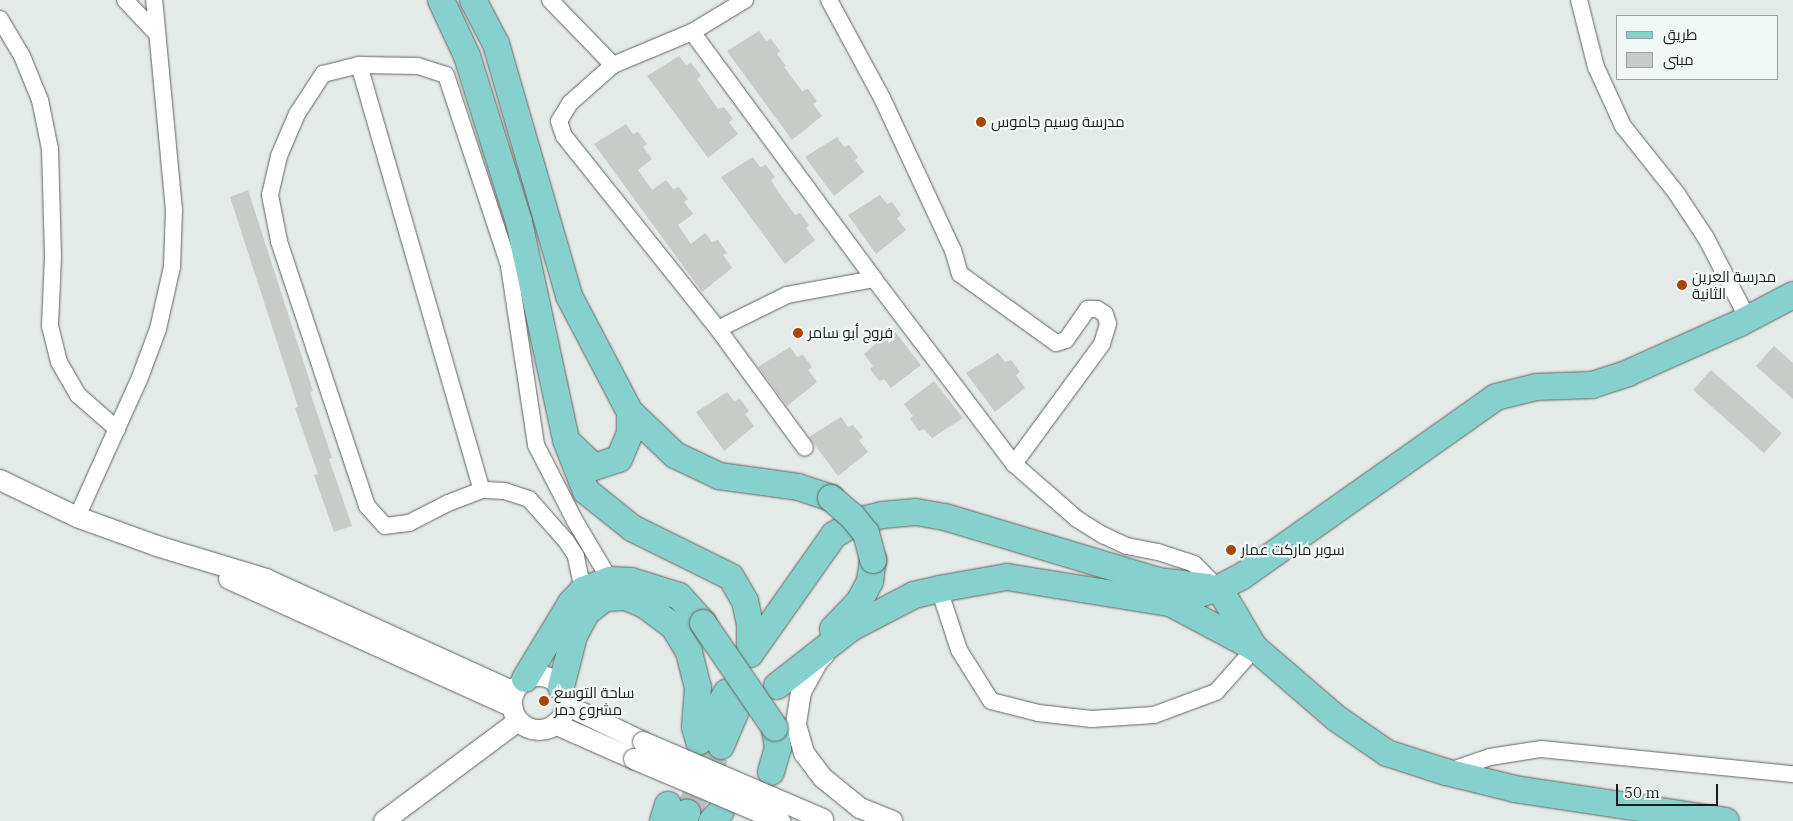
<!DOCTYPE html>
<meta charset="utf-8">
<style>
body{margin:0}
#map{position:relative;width:1793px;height:821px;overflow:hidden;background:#e4eae7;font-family:"IBM Plex Serif",Cairo,serif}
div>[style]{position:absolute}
.building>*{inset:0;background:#c8cbc7}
.primary-tunnel>*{height:26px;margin-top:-13px;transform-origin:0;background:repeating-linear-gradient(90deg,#bcc1bf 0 26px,transparent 0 39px)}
.roads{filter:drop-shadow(0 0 1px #606562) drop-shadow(0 0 1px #606562)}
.minor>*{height:16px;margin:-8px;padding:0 8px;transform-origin:8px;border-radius:8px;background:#fff}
.tertiary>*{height:20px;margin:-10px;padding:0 10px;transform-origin:10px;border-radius:10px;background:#fff}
.tertiary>.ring{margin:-10px;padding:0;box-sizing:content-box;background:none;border:20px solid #fff;border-radius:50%}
.primary>*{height:26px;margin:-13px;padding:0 13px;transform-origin:13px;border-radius:13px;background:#86d1cd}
.bridges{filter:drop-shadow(0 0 1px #606562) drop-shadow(0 0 1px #606562)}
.tertiary-bridge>*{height:20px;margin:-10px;padding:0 10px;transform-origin:10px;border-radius:10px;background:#fff}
.primary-bridge>*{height:26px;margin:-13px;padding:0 13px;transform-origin:13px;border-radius:13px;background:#86d1cd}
.dots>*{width:14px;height:14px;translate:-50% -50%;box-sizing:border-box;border:2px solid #f1f7f4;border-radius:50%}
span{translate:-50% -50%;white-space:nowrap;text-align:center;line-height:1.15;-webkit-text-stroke:4.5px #f1f7f4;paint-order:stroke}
.poi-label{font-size:15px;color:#1c1e1d}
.left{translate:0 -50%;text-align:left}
.legend{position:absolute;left:1616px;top:15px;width:162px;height:65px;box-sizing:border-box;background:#f1f7f4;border:1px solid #9ca09e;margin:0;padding:6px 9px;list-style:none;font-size:15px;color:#1c1e1d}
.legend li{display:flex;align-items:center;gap:10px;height:25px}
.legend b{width:25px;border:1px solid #9ca09e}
.scale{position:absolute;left:1616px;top:784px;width:102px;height:22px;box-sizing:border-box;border:2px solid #1c1e1d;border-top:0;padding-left:6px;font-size:15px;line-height:18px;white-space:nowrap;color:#1c1e1d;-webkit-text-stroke:4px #f1f7f4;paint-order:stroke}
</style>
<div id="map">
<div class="building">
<i style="clip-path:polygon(759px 31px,766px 41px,771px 39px,780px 51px,777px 54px,786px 66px,784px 67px,802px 91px,808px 89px,817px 101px,813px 104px,822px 116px,792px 140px,727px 51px)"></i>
<i style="clip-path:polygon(679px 56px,686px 65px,691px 63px,701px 76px,697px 79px,718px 109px,724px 107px,733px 119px,729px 122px,738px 134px,708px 158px,647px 76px)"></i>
<i style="clip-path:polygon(626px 124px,633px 134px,638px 132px,647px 144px,643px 147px,652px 159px,638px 170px,652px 190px,666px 180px,673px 189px,679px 187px,688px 199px,684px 202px,693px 214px,678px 225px,691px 244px,705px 233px,712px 242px,718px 240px,727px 253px,723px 255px,732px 268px,702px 292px,594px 144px)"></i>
<i style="clip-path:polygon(837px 137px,844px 147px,849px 145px,858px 157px,855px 160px,864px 172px,834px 196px,805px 157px)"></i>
<i style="clip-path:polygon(753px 157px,760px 167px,766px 165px,775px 177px,771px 180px,779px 193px,795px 215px,800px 213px,809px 225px,806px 228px,815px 240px,785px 264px,721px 177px)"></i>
<i style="clip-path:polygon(248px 190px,313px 391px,310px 392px,332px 458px,329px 459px,352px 526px,334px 532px,314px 475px,318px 474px,295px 408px,298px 407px,230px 197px)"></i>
<i style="clip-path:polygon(880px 195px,887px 204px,892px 202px,901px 215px,897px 218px,906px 230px,876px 254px,848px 215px)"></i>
<i style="clip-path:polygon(893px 329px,921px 365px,891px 388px,884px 379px,879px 381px,870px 369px,873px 366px,864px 354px)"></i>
<i style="clip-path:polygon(1774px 346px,1793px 363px,1793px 399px,1756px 366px)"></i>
<i style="clip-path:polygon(790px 347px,797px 357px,803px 355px,812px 367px,808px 370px,817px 382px,787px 406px,758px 367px)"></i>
<i style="clip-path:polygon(998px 353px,1005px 362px,1011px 360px,1020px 372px,1016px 375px,1025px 388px,995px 412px,966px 373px)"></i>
<i style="clip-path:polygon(1711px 370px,1782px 433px,1764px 453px,1693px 390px)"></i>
<i style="clip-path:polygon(934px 381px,963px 418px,932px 438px,924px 429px,919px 431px,910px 419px,913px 416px,904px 404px)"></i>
<i style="clip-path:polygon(727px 392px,734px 401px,740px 399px,749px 411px,745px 414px,754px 426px,724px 451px,696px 412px)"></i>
<i style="clip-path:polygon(841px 417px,848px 427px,853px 425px,863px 437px,859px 440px,868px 452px,838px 476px,809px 437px)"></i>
</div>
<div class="primary-tunnel">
<i style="left:687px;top:813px;width:75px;rotate:-63.1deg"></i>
</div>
<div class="roads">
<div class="minor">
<i style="left:125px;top:0;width:47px;rotate:46.7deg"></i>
<i style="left:550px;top:0;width:91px;rotate:45.9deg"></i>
<i style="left:745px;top:0;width:62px;rotate:148.9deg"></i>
<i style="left:692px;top:32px;width:86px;rotate:157.3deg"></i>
<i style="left:613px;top:65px;width:57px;rotate:138.5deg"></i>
<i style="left:570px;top:103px;width:21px;rotate:121deg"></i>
<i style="left:559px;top:121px;width:16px;rotate:72deg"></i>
<i style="left:564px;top:136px;width:247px;rotate:51.4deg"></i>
<i style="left:718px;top:329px;width:147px;rotate:53.8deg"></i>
<i style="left:829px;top:0;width:111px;rotate:61.6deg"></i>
<i style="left:882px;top:98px;width:168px;rotate:65deg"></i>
<i style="left:953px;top:250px;width:25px;rotate:74deg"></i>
<i style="left:960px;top:274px;width:118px;rotate:35.7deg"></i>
<i style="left:1056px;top:343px;width:10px;rotate:-17deg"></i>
<i style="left:1066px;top:340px;width:38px;rotate:-55deg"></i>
<i style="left:1088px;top:309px;width:9px"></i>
<i style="left:1097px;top:309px;width:9px;rotate:32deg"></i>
<i style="left:1105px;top:314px;width:10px;rotate:73deg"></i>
<i style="left:1108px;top:324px;width:21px;rotate:107deg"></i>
<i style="left:1102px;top:344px;width:149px;rotate:126.3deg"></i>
<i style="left:1579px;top:0;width:69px;rotate:75.8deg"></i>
<i style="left:1596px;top:67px;width:65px;rotate:65.4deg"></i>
<i style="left:1623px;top:126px;width:87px;rotate:51.5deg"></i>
<i style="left:1677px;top:194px;width:53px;rotate:56.6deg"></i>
<i style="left:1706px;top:238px;width:91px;rotate:62.6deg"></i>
<i style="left:0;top:19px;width:43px;rotate:59.3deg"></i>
<i style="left:22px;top:56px;width:48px;rotate:67.8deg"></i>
<i style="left:40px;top:100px;width:50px;rotate:78.5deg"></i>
<i style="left:50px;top:149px;width:108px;rotate:88.4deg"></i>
<i style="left:53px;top:257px;width:69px;rotate:92.5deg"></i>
<i style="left:50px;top:326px;width:37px;rotate:76deg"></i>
<i style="left:59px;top:362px;width:38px;rotate:60deg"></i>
<i style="left:78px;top:395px;width:52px;rotate:41.1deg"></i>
<i style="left:692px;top:32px;width:307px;rotate:53.6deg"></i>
<i style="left:874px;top:279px;width:232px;rotate:52.9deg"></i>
<i style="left:1014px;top:464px;width:84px;rotate:41.1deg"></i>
<i style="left:1077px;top:519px;width:31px;rotate:32deg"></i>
<i style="left:1103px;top:535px;width:26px;rotate:25deg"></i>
<i style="left:1127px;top:546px;width:32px;rotate:11deg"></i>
<i style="left:1158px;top:552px;width:38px;rotate:18deg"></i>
<i style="left:1194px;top:564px;width:34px;rotate:45deg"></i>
<i style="left:359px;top:65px;width:442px;rotate:73.9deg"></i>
<i style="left:718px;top:329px;width:77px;rotate:-26.2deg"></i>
<i style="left:787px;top:295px;width:88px;rotate:-10.4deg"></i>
<i style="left:77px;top:517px;width:150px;rotate:-65.7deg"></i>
<i style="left:139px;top:380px;width:54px;rotate:-69.6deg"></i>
<i style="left:158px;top:329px;width:64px;rotate:-77.3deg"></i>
<i style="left:172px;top:267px;width:57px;rotate:-88deg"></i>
<i style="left:174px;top:210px;width:211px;rotate:-95.4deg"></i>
<i style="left:939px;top:589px;width:64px;rotate:71.8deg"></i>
<i style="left:959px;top:650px;width:60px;rotate:57.9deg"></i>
<i style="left:991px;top:701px;width:49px;rotate:14.3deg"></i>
<i style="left:1038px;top:713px;width:54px;rotate:6.3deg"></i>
<i style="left:1092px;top:719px;width:62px;rotate:-3.7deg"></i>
<i style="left:1154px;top:715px;width:66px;rotate:-20.4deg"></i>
<i style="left:1216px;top:692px;width:59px;rotate:-48.4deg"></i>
<i style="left:583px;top:590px;width:35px;rotate:-102deg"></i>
<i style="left:576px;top:556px;width:17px;rotate:-123deg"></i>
<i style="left:567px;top:542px;width:57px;rotate:-131.5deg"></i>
<i style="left:529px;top:499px;width:26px;rotate:-162deg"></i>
<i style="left:504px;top:491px;width:22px;rotate:-177deg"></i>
<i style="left:482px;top:490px;width:36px;rotate:159deg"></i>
<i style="left:448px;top:503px;width:44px;rotate:152.9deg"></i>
<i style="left:409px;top:523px;width:24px;rotate:173deg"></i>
<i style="left:385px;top:526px;width:27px;rotate:-132deg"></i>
<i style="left:367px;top:506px;width:279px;rotate:-108.4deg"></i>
<i style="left:279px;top:241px;width:47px;rotate:-101.1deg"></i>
<i style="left:270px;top:195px;width:40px;rotate:-77deg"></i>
<i style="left:279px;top:156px;width:46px;rotate:-66.8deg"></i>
<i style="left:297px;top:114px;width:48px;rotate:-57deg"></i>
<i style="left:323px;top:74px;width:37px;rotate:-14deg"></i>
<i style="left:359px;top:65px;width:59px;rotate:1deg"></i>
<i style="left:418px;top:66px;width:29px;rotate:18deg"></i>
<i style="left:446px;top:75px;width:201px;rotate:71.7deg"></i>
<i style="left:509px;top:266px;width:181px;rotate:81.4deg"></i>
<i style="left:536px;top:445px;width:85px;rotate:62.8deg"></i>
<i style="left:575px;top:521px;width:69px;rotate:59.3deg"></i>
<i style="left:1449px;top:771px;width:43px;rotate:-18.9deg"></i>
<i style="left:1490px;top:757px;width:52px;rotate:-8.9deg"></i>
<i style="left:1541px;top:749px;width:253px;rotate:5.7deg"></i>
</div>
<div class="tertiary">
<i style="left:0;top:480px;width:85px;rotate:25.7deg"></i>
<i style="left:77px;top:517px;width:85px;rotate:19.9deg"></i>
<i style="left:157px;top:546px;width:114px;rotate:16.8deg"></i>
<i style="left:266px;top:579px;width:273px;rotate:24.5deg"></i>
<i style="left:229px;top:579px;width:311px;rotate:24.3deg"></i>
<i style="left:824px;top:655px;width:8px;rotate:135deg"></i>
<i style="left:818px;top:661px;width:35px;rotate:119deg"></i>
<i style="left:801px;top:692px;width:33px;rotate:99deg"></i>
<i style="left:796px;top:725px;width:29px;rotate:74deg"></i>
<i style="left:804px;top:753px;width:31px;rotate:53deg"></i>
<i style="left:823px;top:778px;width:48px;rotate:39deg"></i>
<i style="left:860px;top:808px;width:35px;rotate:22deg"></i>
<i class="ring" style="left:512px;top:676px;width:34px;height:34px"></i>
<i style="left:566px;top:705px;width:85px;rotate:25.7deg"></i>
<i style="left:555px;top:724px;width:86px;rotate:23.9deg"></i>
<i style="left:384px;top:821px;width:167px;rotate:-36.7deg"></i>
</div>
<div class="primary">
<i style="left:441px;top:0;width:62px;rotate:65.1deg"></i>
<i style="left:467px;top:56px;width:174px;rotate:72.6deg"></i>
<i style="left:519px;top:222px;width:223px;rotate:77.8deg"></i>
<i style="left:566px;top:440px;width:55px;rotate:68.6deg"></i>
<i style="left:586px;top:491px;width:59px;rotate:38.8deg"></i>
<i style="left:632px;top:528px;width:110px;rotate:26.3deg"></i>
<i style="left:731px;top:577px;width:28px;rotate:60deg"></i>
<i style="left:745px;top:601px;width:24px;rotate:78deg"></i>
<i style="left:750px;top:624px;width:30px;rotate:90deg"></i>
<i style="left:473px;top:0;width:50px;rotate:62.4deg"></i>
<i style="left:496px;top:44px;width:262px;rotate:73.8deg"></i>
<i style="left:569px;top:296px;width:131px;rotate:62.3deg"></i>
<i style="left:630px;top:412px;width:62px;rotate:43.7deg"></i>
<i style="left:675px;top:455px;width:49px;rotate:25.5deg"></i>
<i style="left:719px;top:476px;width:80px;rotate:7.9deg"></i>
<i style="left:798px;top:487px;width:35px;rotate:18deg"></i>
<i style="left:570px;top:444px;width:33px;rotate:44deg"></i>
<i style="left:594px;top:467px;width:26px;rotate:-18deg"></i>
<i style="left:619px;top:459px;width:28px;rotate:-67deg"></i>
<i style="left:630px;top:433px;width:21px;rotate:-90deg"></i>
<i style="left:1219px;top:588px;width:69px;rotate:59.3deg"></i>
<i style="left:1170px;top:603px;width:96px;rotate:27.9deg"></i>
<i style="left:1255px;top:648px;width:107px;rotate:40.8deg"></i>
<i style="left:1336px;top:718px;width:62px;rotate:34.5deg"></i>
<i style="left:1387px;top:753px;width:62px;rotate:17.9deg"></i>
<i style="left:1446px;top:772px;width:71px;rotate:13.8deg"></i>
<i style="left:1515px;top:789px;width:213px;rotate:8.6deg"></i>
<i style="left:833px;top:629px;width:37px;rotate:-46deg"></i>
<i style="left:859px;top:602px;width:24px;rotate:-62deg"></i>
<i style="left:870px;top:581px;width:21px;rotate:-82deg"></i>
<i style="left:750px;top:654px;width:146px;rotate:-54.8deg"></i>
<i style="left:834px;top:535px;width:27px;rotate:-31deg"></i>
<i style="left:857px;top:521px;width:26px;rotate:-13deg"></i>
<i style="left:882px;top:515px;width:34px;rotate:-5deg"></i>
<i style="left:916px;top:512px;width:29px;rotate:10deg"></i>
<i style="left:945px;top:517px;width:222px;rotate:16.7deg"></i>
<i style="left:1158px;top:581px;width:50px;rotate:6.8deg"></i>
<i style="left:525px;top:679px;width:89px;rotate:-58.8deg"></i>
<i style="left:571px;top:603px;width:18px;rotate:-47deg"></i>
<i style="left:583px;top:590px;width:29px;rotate:-20deg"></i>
<i style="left:610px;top:580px;width:21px;rotate:3deg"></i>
<i style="left:631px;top:581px;width:50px;rotate:17.4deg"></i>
<i style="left:679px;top:596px;width:36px;rotate:48deg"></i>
<i style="left:777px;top:686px;width:94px;rotate:-38.1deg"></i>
<i style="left:851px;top:628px;width:71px;rotate:-27.6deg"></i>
<i style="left:914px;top:595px;width:26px;rotate:-13deg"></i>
<i style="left:939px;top:589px;width:69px;rotate:-10deg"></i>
<i style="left:1007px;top:577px;width:165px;rotate:9.1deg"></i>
<i style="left:1170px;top:603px;width:51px;rotate:-17deg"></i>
<i style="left:1219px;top:588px;width:25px;rotate:-27deg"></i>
<i style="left:1241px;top:577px;width:312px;rotate:-35.2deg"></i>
<i style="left:1496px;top:397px;width:41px;rotate:-14deg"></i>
<i style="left:1536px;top:387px;width:56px;rotate:-2deg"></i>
<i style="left:1592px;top:385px;width:38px;rotate:-18deg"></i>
<i style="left:1628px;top:373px;width:123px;rotate:-24.1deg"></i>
<i style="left:1740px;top:323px;width:60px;rotate:-27.8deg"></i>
<i style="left:561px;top:687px;width:53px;rotate:-75.7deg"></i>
<i style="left:574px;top:636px;width:27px;rotate:-62deg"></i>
<i style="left:587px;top:612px;width:23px;rotate:-38deg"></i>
<i style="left:605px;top:598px;width:21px;rotate:-3deg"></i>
<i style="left:626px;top:597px;width:21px;rotate:23deg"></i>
<i style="left:645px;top:605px;width:36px;rotate:37deg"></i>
<i style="left:674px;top:627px;width:29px;rotate:59deg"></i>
<i style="left:689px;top:652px;width:36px;rotate:76deg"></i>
<i style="left:698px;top:687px;width:40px;rotate:94.3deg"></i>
<i style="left:695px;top:727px;width:15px;rotate:74deg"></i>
<i style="left:699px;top:741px;width:56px;rotate:-60.3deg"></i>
<i style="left:721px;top:746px;width:38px;rotate:-67deg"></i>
<i style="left:771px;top:772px;width:25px;rotate:-74deg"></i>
<i style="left:778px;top:748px;width:20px;rotate:-99deg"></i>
<i style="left:663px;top:821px;width:17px;rotate:-73deg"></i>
<i style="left:684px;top:821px;width:9px;rotate:-69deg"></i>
<i style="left:712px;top:821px;width:13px;rotate:-48deg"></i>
</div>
</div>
<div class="bridges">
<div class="tertiary-bridge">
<i style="left:643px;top:742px;width:196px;rotate:23.2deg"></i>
<i style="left:634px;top:759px;width:159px;rotate:23deg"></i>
</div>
<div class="primary-bridge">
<i style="left:831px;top:498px;width:28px;rotate:41deg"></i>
<i style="left:852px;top:516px;width:22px;rotate:51deg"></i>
<i style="left:866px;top:533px;width:28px;rotate:75deg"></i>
<i style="left:703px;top:623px;width:127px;rotate:55.6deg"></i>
</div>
</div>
<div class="dots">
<i style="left:981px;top:122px;background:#a84605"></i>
<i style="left:1682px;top:285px;background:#a84605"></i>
<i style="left:798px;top:333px;background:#a84605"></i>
<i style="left:1231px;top:550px;background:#a84605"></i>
<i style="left:544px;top:701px;background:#a84605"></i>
</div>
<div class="poi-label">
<span class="left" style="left:991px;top:122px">مدرسة وسيم جاموس</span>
<span class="left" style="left:1692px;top:285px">مدرسة العرين<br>الثانية</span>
<span class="left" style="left:808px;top:333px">فروج أبو سامر</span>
<span class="left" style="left:1241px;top:550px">سوبر ماركت عمار</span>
<span class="left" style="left:554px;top:701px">ساحة التوسع<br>مشروع دمر</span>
</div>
<ul class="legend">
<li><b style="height:6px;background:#86d1cd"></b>طريق</li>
<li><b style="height:14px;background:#c8cbc7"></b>مبنى</li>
</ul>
<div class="scale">50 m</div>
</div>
